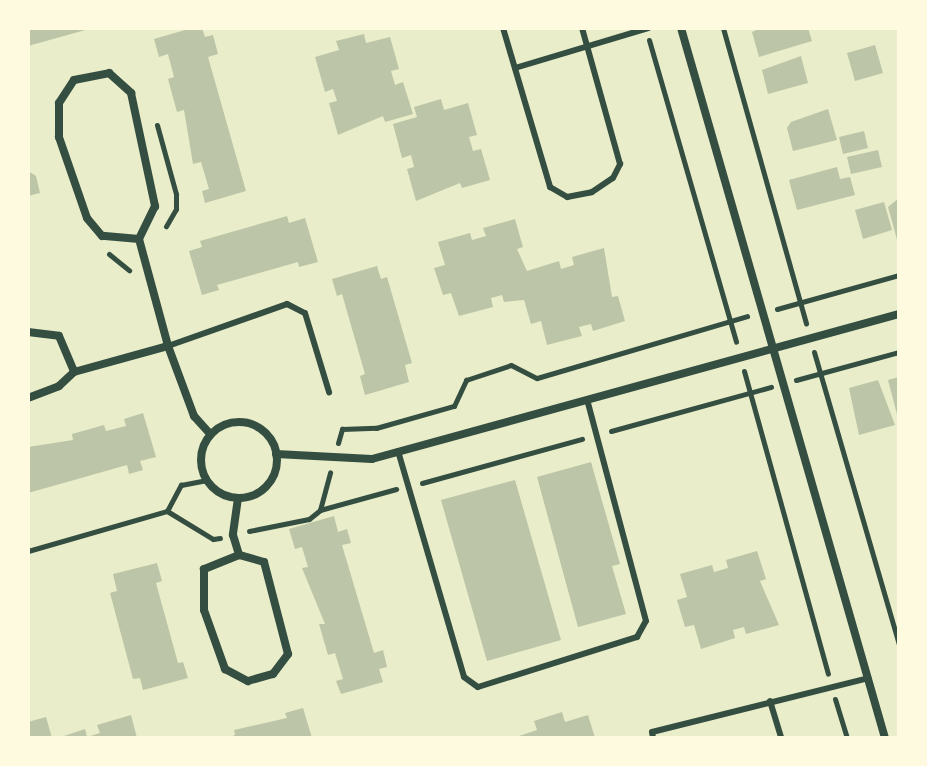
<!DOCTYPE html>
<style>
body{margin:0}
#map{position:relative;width:927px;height:766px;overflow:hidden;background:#e9edc9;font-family:"Zilla Slab",serif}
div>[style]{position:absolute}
.building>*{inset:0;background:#bcc5a7}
.path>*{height:5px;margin:-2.5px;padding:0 2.5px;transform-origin:2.5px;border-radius:2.5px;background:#344e41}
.service>*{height:6px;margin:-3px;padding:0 3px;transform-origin:3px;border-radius:3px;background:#344e41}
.minor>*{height:8px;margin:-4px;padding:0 4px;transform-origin:4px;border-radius:4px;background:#344e41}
.minor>.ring{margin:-4px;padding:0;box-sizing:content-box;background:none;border:8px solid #344e41;border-radius:50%}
span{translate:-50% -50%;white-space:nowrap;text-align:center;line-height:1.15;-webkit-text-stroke:6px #fefae0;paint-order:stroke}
.frame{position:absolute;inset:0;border:30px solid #fefae0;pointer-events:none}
</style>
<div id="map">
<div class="building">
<i style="clip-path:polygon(28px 28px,89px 28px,89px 29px,28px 46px)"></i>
<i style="clip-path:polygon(192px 28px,202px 28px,205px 37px,213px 35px,218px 54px,208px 57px,246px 191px,205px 203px,202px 191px,209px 189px,201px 162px,193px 164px,184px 110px,177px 112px,168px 79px,174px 77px,168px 54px,159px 57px,154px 39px)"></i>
<i style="clip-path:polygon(761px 28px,808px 28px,812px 41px,759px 57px,752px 32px)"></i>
<i style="clip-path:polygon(364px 34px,366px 43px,390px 37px,399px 69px,391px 71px,395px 85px,403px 82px,413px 114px,385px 122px,383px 116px,338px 135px,329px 103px,337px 101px,333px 89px,325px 92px,315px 57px,339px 50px,336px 41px)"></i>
<i style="clip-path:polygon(875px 45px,883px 73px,855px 81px,847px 53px)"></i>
<i style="clip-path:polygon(801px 56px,808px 83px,768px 94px,762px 70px)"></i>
<i style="clip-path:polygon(441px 99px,444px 110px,468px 103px,477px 135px,469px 137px,473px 151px,481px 149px,490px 180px,462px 188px,460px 183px,416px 201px,407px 169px,414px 167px,411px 155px,402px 158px,393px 124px,417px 117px,414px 107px)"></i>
<i style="clip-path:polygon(828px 109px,837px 140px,793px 151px,787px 128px,791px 122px)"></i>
<i style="clip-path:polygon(864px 131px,868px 148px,843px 154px,839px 137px)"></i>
<i style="clip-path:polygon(878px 150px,882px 167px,851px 174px,847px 157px)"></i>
<i style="clip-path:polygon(837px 167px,840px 179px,850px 177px,855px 195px,797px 210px,789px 180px)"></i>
<i style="clip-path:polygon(28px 171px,36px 176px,40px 193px,28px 196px)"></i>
<i style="clip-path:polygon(899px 198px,899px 243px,898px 243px,888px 207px)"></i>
<i style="clip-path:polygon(884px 202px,892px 230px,863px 239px,855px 210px)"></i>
<i style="clip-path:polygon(287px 216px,289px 223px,305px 218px,318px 262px,299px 267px,298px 262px,217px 285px,219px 290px,202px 295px,189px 251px,202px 247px,200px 241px)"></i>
<i style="clip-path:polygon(515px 219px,523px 247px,517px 249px,527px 271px,559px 261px,561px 269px,574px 265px,572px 257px,604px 248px,612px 297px,618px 296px,625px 321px,593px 331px,591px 324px,579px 327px,582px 336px,547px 345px,541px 321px,531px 324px,524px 300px,504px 302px,502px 295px,491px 298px,493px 307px,459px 316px,451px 293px,443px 295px,434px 268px,445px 265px,438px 242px,470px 233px,472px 240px,486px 236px,483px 228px)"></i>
<i style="clip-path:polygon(377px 266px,381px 279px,387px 277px,412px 363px,405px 365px,409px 382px,365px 395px,360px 376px,365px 374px,342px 294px,337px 296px,332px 279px)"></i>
<i style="clip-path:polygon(899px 377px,899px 418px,898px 418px,888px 380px)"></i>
<i style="clip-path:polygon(878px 380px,895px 425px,859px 435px,849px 388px)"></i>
<i style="clip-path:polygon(143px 413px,156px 457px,140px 461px,143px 470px,129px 474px,127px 465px,28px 493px,28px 447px,73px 440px,72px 434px,104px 425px,106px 431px,126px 426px,124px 419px)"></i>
<i style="clip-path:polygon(591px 462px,620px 564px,612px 566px,626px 614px,578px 627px,537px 477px)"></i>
<i style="clip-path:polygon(515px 480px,561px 640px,487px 661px,441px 500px)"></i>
<i style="clip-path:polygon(334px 516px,338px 532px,347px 529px,351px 543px,342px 545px,374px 653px,383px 650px,387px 667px,379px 669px,383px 682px,341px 694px,336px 681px,343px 679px,335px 653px,328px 655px,319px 624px,325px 624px,302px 568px,308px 567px,302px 547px,295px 549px,289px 529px)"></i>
<i style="clip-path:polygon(757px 551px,766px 579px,760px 581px,779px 625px,746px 634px,744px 627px,733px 630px,735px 638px,701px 649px,694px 625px,685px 627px,677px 600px,687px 597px,680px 574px,712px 565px,714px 572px,728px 568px,726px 560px)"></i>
<i style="clip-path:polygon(157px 563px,162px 581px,156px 583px,178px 663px,183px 662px,188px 678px,143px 690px,140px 678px,133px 679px,110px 593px,117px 591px,113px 574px)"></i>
<i style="clip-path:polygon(303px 708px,312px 738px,228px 738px,235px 735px,234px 730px,287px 718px,285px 713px)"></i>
<i style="clip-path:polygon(562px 712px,565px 722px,588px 715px,595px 738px,513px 738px,537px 730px,534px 721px)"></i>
<i style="clip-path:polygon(131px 715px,137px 738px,58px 738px,85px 729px,87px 737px,100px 733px,97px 725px)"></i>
<i style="clip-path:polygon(46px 717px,52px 738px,28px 738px,28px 722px)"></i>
</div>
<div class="path">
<i style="left:723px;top:28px;width:307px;rotate:74.3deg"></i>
<i style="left:649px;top:40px;width:314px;rotate:73.9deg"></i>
<i style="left:157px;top:125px;width:72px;rotate:74.6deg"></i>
<i style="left:176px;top:194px;width:15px;rotate:90deg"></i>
<i style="left:176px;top:209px;width:20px;rotate:120deg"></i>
<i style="left:109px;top:254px;width:26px;rotate:39deg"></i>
<i style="left:777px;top:309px;width:127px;rotate:-15.6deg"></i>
<i style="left:814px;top:352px;width:305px;rotate:73.8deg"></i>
<i style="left:744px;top:371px;width:314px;rotate:74.5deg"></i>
<i style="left:796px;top:380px;width:107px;rotate:-15.2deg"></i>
<i style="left:611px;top:431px;width:166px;rotate:-15.4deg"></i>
<i style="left:338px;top:443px;width:15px;rotate:-74deg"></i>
<i style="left:342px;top:429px;width:34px;rotate:-2deg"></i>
<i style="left:376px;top:428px;width:81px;rotate:-15.8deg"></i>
<i style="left:454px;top:406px;width:29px;rotate:-65deg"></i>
<i style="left:466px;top:380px;width:47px;rotate:-18.4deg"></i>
<i style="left:511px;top:365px;width:29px;rotate:27deg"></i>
<i style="left:537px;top:378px;width:219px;rotate:-16.4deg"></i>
<i style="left:422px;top:483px;width:166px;rotate:-15.4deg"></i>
<i style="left:320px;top:510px;width:39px;rotate:-75deg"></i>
<i style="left:167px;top:511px;width:54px;rotate:31.3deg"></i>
<i style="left:213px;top:539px;width:7px;rotate:-8deg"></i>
<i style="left:249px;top:531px;width:61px;rotate:-11.3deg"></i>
<i style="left:309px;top:519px;width:14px;rotate:-39deg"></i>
<i style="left:320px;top:510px;width:79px;rotate:-15.4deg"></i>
<i style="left:28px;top:551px;width:145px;rotate:-16.1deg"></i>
<i style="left:167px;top:511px;width:30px;rotate:-62deg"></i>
<i style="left:181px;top:485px;width:25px;rotate:-11deg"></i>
<i style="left:835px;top:699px;width:41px;rotate:72.9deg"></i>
</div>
<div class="service">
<i style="left:503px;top:28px;width:166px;rotate:73.5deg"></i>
<i style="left:550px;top:187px;width:20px;rotate:30deg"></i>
<i style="left:567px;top:197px;width:25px;rotate:-11deg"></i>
<i style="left:592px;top:192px;width:25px;rotate:-34deg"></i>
<i style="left:613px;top:178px;width:16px;rotate:-63deg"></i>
<i style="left:620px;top:164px;width:141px;rotate:-105.6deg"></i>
<i style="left:515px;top:68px;width:139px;rotate:-16.7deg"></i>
<i style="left:168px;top:346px;width:126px;rotate:-19.4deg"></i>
<i style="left:287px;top:304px;width:20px;rotate:27deg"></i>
<i style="left:305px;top:313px;width:83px;rotate:73.1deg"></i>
<i style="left:398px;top:451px;width:235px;rotate:73.7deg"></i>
<i style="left:464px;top:677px;width:17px;rotate:36deg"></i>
<i style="left:478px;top:687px;width:167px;rotate:-17.5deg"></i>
<i style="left:637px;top:637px;width:18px;rotate:-61deg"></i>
<i style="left:646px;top:621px;width:229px;rotate:-104.9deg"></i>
<i style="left:770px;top:701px;width:39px;rotate:73deg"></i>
<i style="left:653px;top:738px;width:6px;rotate:-99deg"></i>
<i style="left:652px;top:732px;width:223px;rotate:-14deg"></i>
</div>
<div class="minor">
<i style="left:681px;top:28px;width:739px;rotate:73.97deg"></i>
<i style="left:139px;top:239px;width:37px;rotate:-175deg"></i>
<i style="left:102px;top:236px;width:23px;rotate:-130deg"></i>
<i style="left:87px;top:218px;width:86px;rotate:-109.1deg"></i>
<i style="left:59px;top:137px;width:34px;rotate:-90deg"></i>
<i style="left:59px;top:103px;width:27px;rotate:-57deg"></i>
<i style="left:74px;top:80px;width:36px;rotate:-11deg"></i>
<i style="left:109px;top:73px;width:30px;rotate:42deg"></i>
<i style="left:131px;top:93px;width:116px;rotate:78deg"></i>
<i style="left:155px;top:206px;width:37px;rotate:116deg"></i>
<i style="left:139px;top:239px;width:111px;rotate:74.8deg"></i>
<i style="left:168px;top:346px;width:75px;rotate:69.6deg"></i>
<i style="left:194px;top:416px;width:24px;rotate:48deg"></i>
<i style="left:28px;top:332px;width:31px;rotate:7deg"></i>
<i style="left:59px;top:336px;width:39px;rotate:67deg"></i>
<i style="left:28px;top:398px;width:33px;rotate:-21deg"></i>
<i style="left:59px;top:386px;width:21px;rotate:-43deg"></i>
<i style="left:74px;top:372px;width:98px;rotate:-15.5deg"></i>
<i class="ring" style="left:201px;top:422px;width:68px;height:68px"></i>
<i style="left:276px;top:454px;width:96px;rotate:3deg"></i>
<i style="left:372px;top:459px;width:547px;rotate:-15.38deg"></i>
<i style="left:238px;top:498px;width:37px;rotate:98deg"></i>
<i style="left:233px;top:535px;width:21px;rotate:73deg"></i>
<i style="left:239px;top:555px;width:38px;rotate:158deg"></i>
<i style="left:204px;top:569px;width:41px;rotate:90deg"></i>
<i style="left:204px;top:610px;width:63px;rotate:70.4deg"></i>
<i style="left:225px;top:669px;width:26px;rotate:28deg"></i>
<i style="left:248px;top:681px;width:26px;rotate:-16deg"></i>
<i style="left:273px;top:674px;width:25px;rotate:-53deg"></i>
<i style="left:288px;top:654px;width:95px;rotate:-104.6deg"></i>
<i style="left:264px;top:562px;width:26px;rotate:-164deg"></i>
</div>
<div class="frame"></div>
</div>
